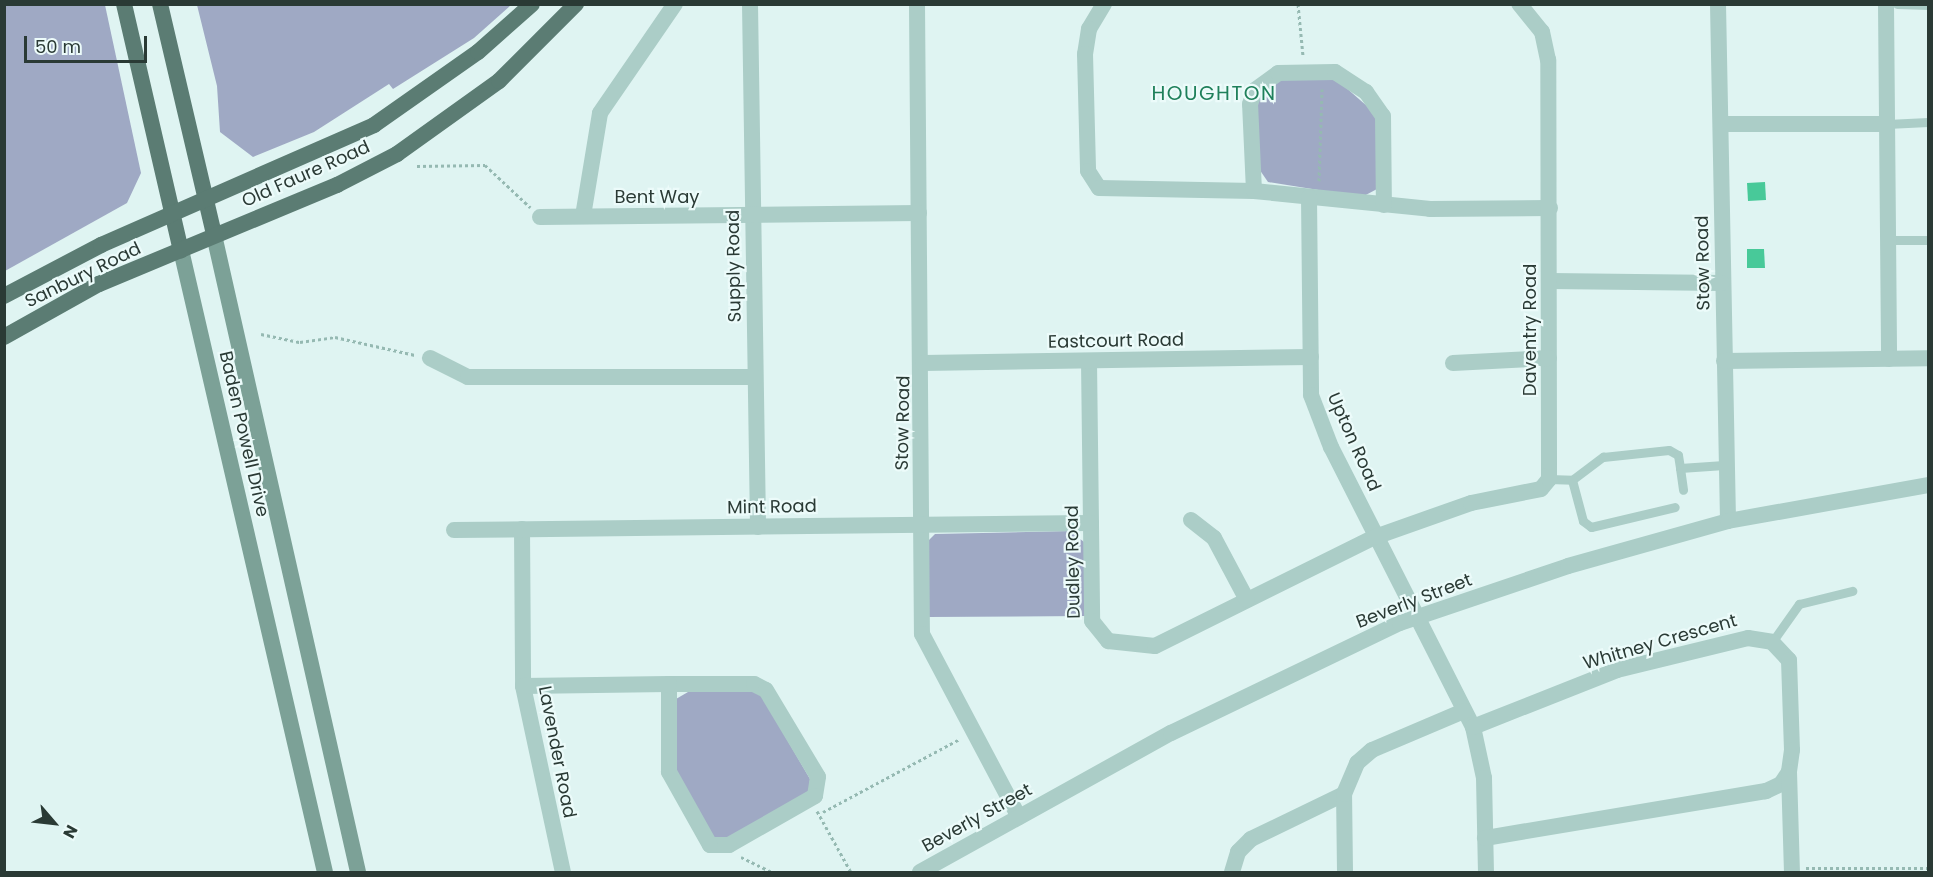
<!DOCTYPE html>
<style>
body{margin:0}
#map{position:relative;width:1933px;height:877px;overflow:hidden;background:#dff4f2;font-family:Poppins,sans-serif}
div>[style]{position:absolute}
.green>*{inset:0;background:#9fa9c4}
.building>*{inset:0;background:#48c999}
.path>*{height:3px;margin-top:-1.5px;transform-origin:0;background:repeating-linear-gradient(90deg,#95b9b2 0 3px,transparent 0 6px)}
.service>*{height:9px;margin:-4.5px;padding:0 4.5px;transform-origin:4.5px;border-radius:4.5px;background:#abcdc7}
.minor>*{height:16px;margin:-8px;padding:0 8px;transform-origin:8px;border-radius:8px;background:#abcdc7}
.secondary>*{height:16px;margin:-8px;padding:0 8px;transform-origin:8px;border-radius:8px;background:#7ca197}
.primary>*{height:16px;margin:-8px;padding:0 8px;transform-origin:8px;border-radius:8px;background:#5b7c73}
span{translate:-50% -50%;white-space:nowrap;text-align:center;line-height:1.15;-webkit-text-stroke:4.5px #ecfbfa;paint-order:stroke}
.street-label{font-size:18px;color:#2a3a35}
.neighbourhood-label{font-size:20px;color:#1f805b;letter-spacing:1.5px}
.frame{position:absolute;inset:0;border:6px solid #2a3a35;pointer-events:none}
.north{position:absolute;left:24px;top:793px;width:60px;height:60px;-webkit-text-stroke:4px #ecfbfa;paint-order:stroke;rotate:118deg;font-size:16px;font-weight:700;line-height:24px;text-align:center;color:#2a3a35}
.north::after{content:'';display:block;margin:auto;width:21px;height:27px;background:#2a3a35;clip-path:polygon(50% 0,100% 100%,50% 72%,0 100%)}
.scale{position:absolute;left:24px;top:36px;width:123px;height:27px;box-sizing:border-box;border:3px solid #2a3a35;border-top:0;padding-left:8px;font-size:18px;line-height:21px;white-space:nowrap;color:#2a3a35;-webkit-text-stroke:4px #ecfbfa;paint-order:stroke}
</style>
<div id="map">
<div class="green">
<i style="clip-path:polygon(5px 4px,105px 5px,141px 173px,127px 203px,5px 271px)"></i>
<i style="clip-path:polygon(197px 5px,197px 4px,511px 5px,474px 38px,393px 89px,389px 84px,314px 132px,253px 157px,220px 132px,217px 86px)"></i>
<i style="clip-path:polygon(1335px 78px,1376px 114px,1377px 189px,1362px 197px,1268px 182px,1257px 166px,1258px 98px,1276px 80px)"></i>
<i style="clip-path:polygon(1070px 531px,1084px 542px,1085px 616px,928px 617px,929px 540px,935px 534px)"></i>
<i style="clip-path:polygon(748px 691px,760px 693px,810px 779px,809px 792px,726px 839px,714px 838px,677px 772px,676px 699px,688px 692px)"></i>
</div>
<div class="building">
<i style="clip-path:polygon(1765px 182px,1766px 200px,1748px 201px,1747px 183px)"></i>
<i style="clip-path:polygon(1747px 249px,1764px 249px,1765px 268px,1747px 268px)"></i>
</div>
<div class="path">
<i style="left:1298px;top:4px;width:52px;rotate:84.5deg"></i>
<i style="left:417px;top:166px;width:68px;rotate:-0.8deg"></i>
<i style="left:485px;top:165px;width:62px;rotate:43deg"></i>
<i style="left:1319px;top:181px;width:92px;rotate:-88.1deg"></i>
<i style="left:261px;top:334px;width:40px;rotate:12deg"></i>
<i style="left:300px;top:342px;width:35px;rotate:-8deg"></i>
<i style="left:335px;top:337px;width:82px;rotate:12.7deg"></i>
<i style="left:817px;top:811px;width:70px;rotate:60.9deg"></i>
<i style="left:823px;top:812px;width:155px;rotate:-28.1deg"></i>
<i style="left:741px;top:857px;width:34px;rotate:26deg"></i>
<i style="left:1806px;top:868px;width:122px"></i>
</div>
<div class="service">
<i style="left:1897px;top:4px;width:31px;rotate:2deg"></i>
<i style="left:1887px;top:124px;width:41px;rotate:-2.8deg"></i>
<i style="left:1888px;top:240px;width:40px"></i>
<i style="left:1680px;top:468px;width:22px;rotate:82deg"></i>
<i style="left:1549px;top:479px;width:23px;rotate:2deg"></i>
<i style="left:1572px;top:480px;width:39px;rotate:-37deg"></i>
<i style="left:1603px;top:457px;width:66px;rotate:-6.1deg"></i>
<i style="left:1669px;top:450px;width:10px;rotate:29deg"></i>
<i style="left:1678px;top:455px;width:13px;rotate:81deg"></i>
<i style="left:1680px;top:468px;width:44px;rotate:-3.9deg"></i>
<i style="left:1572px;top:480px;width:42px;rotate:75deg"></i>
<i style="left:1583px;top:521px;width:10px;rotate:37deg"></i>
<i style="left:1591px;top:527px;width:86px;rotate:-13.4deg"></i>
<i style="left:1772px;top:642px;width:47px;rotate:-54.6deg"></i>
<i style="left:1799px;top:604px;width:55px;rotate:-13.8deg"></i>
</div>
<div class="minor">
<i style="left:750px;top:4px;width:523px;rotate:89.12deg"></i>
<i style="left:917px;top:4px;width:630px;rotate:89.55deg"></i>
<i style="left:922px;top:634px;width:207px;rotate:62.1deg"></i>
<i style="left:1104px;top:4px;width:29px;rotate:121deg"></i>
<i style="left:1089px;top:29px;width:25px;rotate:99deg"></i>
<i style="left:1085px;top:54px;width:117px;rotate:88.5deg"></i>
<i style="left:1088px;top:171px;width:20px;rotate:57deg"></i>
<i style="left:1099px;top:188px;width:155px;rotate:1.1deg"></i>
<i style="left:1254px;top:191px;width:177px;rotate:5.8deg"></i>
<i style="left:1430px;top:209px;width:120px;rotate:-0.5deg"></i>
<i style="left:1718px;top:4px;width:517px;rotate:88.89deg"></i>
<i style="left:1886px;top:4px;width:355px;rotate:89.5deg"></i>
<i style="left:1721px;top:124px;width:166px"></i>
<i style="left:1254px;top:191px;width:87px;rotate:-92.6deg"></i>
<i style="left:1250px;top:104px;width:15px;rotate:-70deg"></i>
<i style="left:1255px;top:90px;width:29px;rotate:-36deg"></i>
<i style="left:1278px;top:73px;width:57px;rotate:-1deg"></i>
<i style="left:1335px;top:72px;width:37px;rotate:33deg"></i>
<i style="left:1366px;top:92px;width:29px;rotate:55deg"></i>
<i style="left:1383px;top:116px;width:89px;rotate:89.4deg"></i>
<i style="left:1309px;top:197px;width:198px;rotate:89.4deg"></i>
<i style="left:1311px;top:395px;width:56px;rotate:69deg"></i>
<i style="left:1331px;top:447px;width:314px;rotate:63.1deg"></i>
<i style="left:1473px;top:727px;width:52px;rotate:77.8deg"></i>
<i style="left:1484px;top:778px;width:94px;rotate:88.8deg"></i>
<i style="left:583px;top:216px;width:104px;rotate:-80.6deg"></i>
<i style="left:600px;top:113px;width:132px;rotate:-55.5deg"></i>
<i style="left:540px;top:217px;width:379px;rotate:-0.6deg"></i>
<i style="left:1550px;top:281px;width:172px;rotate:0.7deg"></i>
<i style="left:430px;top:358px;width:42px;rotate:26.6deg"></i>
<i style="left:468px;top:377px;width:287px"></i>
<i style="left:1089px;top:361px;width:260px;rotate:89.3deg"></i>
<i style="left:1092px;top:621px;width:26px;rotate:51deg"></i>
<i style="left:1108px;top:641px;width:47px;rotate:6.1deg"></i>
<i style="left:1155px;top:646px;width:246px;rotate:-26.4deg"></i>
<i style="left:1375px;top:537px;width:102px;rotate:-19.5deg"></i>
<i style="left:1471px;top:503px;width:71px;rotate:-11.3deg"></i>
<i style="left:1541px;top:489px;width:13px;rotate:-51deg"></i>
<i style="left:1549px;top:479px;width:17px;rotate:-90deg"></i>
<i style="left:1549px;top:462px;width:402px;rotate:-90.1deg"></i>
<i style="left:1548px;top:60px;width:29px;rotate:-102deg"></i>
<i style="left:1542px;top:32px;width:36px;rotate:-129deg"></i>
<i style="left:1724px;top:361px;width:204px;rotate:-0.8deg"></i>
<i style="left:923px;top:363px;width:388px;rotate:-0.9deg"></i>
<i style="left:1453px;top:363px;width:96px;rotate:-3deg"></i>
<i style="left:1191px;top:520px;width:29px;rotate:38deg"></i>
<i style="left:1214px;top:538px;width:70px;rotate:62deg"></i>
<i style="left:522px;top:529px;width:157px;rotate:89.6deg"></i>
<i style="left:523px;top:686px;width:190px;rotate:77.9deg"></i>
<i style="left:454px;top:530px;width:637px;rotate:-0.63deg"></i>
<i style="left:669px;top:684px;width:85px"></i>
<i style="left:754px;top:684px;width:13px;rotate:27deg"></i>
<i style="left:766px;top:690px;width:101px;rotate:59.1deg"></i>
<i style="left:818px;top:777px;width:19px;rotate:99deg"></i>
<i style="left:815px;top:796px;width:99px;rotate:150.3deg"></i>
<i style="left:729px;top:845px;width:19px;rotate:180deg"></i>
<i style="left:710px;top:845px;width:84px;rotate:-119.3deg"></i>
<i style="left:669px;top:772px;width:88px;rotate:-90deg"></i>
<i style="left:523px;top:686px;width:146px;rotate:-0.8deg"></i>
<i style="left:1473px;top:727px;width:155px;rotate:-21.6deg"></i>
<i style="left:1617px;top:670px;width:135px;rotate:-13.7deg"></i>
<i style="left:1748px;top:638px;width:24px;rotate:9deg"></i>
<i style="left:1772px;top:642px;width:25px;rotate:47deg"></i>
<i style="left:1789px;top:660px;width:90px;rotate:88.1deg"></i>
<i style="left:1792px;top:750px;width:22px;rotate:98deg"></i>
<i style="left:1789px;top:772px;width:14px;rotate:124deg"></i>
<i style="left:1781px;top:784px;width:17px;rotate:155deg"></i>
<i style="left:1766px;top:791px;width:285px;rotate:170.5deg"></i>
<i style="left:1789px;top:772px;width:100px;rotate:88.3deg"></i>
<i style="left:920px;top:872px;width:287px;rotate:-29deg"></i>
<i style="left:1171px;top:733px;width:254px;rotate:-25.7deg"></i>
<i style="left:1400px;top:623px;width:177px;rotate:-18.7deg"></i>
<i style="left:1568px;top:566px;width:166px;rotate:-15.7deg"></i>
<i style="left:1728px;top:521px;width:203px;rotate:-10.2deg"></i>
<i style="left:1232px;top:872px;width:21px;rotate:-73deg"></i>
<i style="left:1238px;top:852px;width:18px;rotate:-45deg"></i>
<i style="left:1251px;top:839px;width:103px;rotate:-25.8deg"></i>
<i style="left:1345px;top:872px;width:78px;rotate:-90.7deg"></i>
<i style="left:1344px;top:794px;width:34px;rotate:-67deg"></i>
<i style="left:1357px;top:763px;width:20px;rotate:-41deg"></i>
<i style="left:1372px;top:750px;width:100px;rotate:-23deg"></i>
</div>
<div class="secondary">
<i style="left:214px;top:235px;width:653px;rotate:77.26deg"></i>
<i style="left:181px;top:250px;width:638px;rotate:76.97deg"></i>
</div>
<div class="primary">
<i style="left:124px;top:4px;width:253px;rotate:77deg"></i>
<i style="left:160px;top:4px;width:237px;rotate:76.8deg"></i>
<i style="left:4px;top:296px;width:110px;rotate:-27.7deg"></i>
<i style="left:101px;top:245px;width:298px;rotate:-23.7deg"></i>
<i style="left:374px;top:125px;width:127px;rotate:-35.1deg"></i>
<i style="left:478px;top:52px;width:72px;rotate:-41.6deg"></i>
<i style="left:4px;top:337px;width:109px;rotate:-29.2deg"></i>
<i style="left:99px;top:284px;width:258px;rotate:-22.6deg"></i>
<i style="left:337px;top:185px;width:68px;rotate:-27.3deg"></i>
<i style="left:397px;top:154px;width:125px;rotate:-35.6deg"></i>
<i style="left:499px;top:81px;width:109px;rotate:-45deg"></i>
</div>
<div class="street-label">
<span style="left:306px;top:174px;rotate:-24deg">Old Faure Road</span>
<span style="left:657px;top:197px">Bent Way</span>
<span style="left:1703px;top:263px;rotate:-91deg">Stow Road</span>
<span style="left:734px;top:266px;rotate:-91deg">Supply Road</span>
<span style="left:83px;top:275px;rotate:-26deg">Sanbury Road</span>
<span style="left:1530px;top:330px;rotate:-90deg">Daventry Road</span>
<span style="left:1116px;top:341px;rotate:-1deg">Eastcourt Road</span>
<span style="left:903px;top:423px;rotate:-89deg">Stow Road</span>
<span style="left:244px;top:434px;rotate:77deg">Baden Powell Drive</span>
<span style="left:1354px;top:442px;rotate:66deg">Upton Road</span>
<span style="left:772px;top:507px;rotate:-1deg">Mint Road</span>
<span style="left:1073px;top:562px;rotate:-91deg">Dudley Road</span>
<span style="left:1414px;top:601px;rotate:-21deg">Beverly Street</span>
<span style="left:1660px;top:642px;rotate:-16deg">Whitney Crescent</span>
<span style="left:557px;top:752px;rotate:79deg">Lavender Road</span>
<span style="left:977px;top:818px;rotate:-29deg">Beverly Street</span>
</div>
<div class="neighbourhood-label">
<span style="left:1214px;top:93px">HOUGHTON</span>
</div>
<div class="frame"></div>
<div class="north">N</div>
<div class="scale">50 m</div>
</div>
